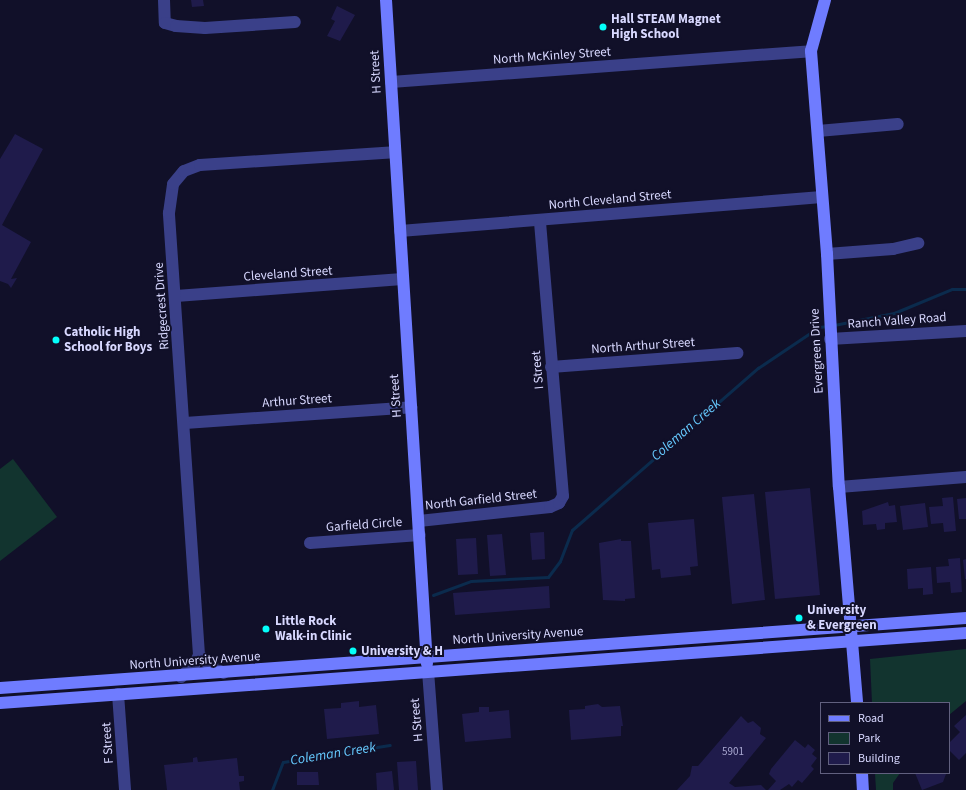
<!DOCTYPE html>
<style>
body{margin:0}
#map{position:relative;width:966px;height:790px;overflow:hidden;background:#111029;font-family:"Source Sans 3",sans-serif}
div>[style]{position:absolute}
.green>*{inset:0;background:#12342f}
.stream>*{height:3px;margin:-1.5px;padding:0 1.5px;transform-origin:1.5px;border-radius:1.5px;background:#0b2b4d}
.building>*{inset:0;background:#1f1b4b}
.street>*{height:12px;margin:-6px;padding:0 6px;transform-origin:6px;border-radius:6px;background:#3a4089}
.secondary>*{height:12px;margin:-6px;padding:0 6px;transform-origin:6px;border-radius:6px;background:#6f7cff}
.dots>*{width:11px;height:11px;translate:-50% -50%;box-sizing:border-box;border:2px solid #111029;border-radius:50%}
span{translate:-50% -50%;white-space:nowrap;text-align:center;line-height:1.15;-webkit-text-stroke:4px #111029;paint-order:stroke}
.number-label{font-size:11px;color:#aaa9d2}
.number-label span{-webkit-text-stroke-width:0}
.poi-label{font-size:13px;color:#d8d8ff;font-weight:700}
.left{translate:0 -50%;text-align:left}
.street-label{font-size:13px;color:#d8d8ff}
.water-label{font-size:14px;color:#66caff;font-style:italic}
.legend{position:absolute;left:820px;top:702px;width:130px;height:72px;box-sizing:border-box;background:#111029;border:1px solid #61607f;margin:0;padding:5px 7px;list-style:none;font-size:12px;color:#d8d8ff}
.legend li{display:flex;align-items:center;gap:8px;height:20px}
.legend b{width:20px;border:1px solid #61607f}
</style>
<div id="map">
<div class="green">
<i style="clip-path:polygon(13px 459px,57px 517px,0 561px,0 469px)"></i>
<i style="clip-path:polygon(966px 649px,966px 701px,949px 715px,949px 703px,872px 703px,870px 659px)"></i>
<i style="clip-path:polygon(875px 773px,900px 773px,893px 783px,893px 790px,876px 790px)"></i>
</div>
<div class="stream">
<i style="left:834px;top:325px;width:61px;rotate:-11.3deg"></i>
<i style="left:894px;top:313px;width:63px;rotate:-22.5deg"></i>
<i style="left:952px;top:289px;width:14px"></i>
<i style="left:433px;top:595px;width:40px;rotate:-20.2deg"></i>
<i style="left:471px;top:581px;width:77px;rotate:-3deg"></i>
<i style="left:548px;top:577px;width:20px;rotate:-53deg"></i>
<i style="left:560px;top:561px;width:33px;rotate:-69deg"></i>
<i style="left:572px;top:530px;width:247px;rotate:-41.1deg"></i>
<i style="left:758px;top:368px;width:73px;rotate:-33.9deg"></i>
<i style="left:819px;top:327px;width:9px;rotate:-6deg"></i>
<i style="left:272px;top:790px;width:30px;rotate:-69deg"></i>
<i style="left:283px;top:762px;width:108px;rotate:-9deg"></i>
</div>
<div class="building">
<i style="clip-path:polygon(191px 0,203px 0,204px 6px,192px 7px)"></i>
<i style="clip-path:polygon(337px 6px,355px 15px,340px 41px,327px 36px,335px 21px,331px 19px)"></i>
<i style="clip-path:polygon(15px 134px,43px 149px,2px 225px,31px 242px,11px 279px,17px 278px,11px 288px,8px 284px,0 281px,0 159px)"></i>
<i style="clip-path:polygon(810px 488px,820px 595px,775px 599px,765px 492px)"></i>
<i style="clip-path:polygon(754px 494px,765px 600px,732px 604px,722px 497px)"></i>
<i style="clip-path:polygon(953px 497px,956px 531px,944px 532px,943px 523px,931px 524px,929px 507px,943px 506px,942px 498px)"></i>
<i style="clip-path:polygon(966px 498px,966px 519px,959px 519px,957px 499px)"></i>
<i style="clip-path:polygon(888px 502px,889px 506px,895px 505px,897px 522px,885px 523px,885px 529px,877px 530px,876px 524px,863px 525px,862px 511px)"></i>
<i style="clip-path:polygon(925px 503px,928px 527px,903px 530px,900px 506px)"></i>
<i style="clip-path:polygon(694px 519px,698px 566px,690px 567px,691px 575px,661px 578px,660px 569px,652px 570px,648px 523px)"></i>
<i style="clip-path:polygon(544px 532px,545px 559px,532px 560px,530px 533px)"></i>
<i style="clip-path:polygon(502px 534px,506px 575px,490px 576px,487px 535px)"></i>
<i style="clip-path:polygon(476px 538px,478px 574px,458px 575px,456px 539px)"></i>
<i style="clip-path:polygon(621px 539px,621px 541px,631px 541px,635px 598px,625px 599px,625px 601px,603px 600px,599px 543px)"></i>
<i style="clip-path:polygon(960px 558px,962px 592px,951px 593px,950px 582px,937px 583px,936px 567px,949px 566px,948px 559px)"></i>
<i style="clip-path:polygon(966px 559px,966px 579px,965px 579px,963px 560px)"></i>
<i style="clip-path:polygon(931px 567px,933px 594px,923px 595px,923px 588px,908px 589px,907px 569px)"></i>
<i style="clip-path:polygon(549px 586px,550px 608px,455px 615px,453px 593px)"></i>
<i style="clip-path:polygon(359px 701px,359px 707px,376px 705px,379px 734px,327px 739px,324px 709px,341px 708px,341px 703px)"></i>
<i style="clip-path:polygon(598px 704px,602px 707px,620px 706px,623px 726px,621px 726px,621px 736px,571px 740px,569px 710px,585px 709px,585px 706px)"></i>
<i style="clip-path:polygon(479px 707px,489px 707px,489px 712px,509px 710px,511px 738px,465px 742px,462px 714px,479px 712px)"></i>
<i style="clip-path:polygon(966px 715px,966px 753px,959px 760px,949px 750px,949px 743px,960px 732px,954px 726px)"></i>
<i style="clip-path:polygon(741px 716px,748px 723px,753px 721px,761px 728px,760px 734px,766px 738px,729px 783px,735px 787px,761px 785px,766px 790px,677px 790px,690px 776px,692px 766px,698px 766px)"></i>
<i style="clip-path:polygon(795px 740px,805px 748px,808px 744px,815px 750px,812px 754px,817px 758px,811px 766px,814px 769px,802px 783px,798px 780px,792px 787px,789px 784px,780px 790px,768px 790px,776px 781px,769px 774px,771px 769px)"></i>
<i style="clip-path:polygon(197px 757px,198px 762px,237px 758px,239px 776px,244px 776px,244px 781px,239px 782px,240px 790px,167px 790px,164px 765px,193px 762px,193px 758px)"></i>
<i style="clip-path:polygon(416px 761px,418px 790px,399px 790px,397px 762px)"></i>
<i style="clip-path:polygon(392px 771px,394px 790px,377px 790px,376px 773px)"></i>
<i style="clip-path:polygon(297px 772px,318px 772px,319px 785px,297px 785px)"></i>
<i style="clip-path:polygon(915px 773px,946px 773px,946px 774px,943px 782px,922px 790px)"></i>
</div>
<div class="street">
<i style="left:164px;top:0;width:23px;rotate:88deg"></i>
<i style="left:165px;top:23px;width:11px;rotate:15deg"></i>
<i style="left:176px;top:26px;width:29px;rotate:4deg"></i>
<i style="left:205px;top:28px;width:90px;rotate:-3.8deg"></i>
<i style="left:391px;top:82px;width:421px;rotate:-4.2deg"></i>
<i style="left:818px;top:131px;width:80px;rotate:-5deg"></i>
<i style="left:400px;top:231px;width:423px;rotate:-4.6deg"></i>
<i style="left:827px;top:254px;width:66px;rotate:-4.3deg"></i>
<i style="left:893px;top:249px;width:26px;rotate:-13deg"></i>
<i style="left:176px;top:296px;width:227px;rotate:-4.3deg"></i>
<i style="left:830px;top:339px;width:136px;rotate:-3.4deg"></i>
<i style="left:551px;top:367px;width:187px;rotate:-4.3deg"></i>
<i style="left:185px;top:423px;width:227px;rotate:-4deg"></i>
<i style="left:839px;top:487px;width:127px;rotate:-4.5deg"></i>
<i style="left:419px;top:521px;width:132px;rotate:-6.1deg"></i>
<i style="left:550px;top:507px;width:10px;rotate:-24deg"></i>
<i style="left:559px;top:503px;width:8px;rotate:-60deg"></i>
<i style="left:563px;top:496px;width:277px;rotate:-94.8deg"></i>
<i style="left:310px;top:543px;width:110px;rotate:-4.2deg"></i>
<i style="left:199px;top:655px;width:18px;rotate:43deg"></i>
<i style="left:212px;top:667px;width:13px;rotate:27deg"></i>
<i style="left:428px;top:671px;width:119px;rotate:85.7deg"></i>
<i style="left:181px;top:677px;width:18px;rotate:-43deg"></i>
<i style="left:194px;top:665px;width:11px;rotate:-63deg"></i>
<i style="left:199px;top:655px;width:443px;rotate:-93.9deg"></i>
<i style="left:169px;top:213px;width:29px;rotate:-82deg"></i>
<i style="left:173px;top:184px;width:17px;rotate:-50deg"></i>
<i style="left:184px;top:171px;width:17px;rotate:-21deg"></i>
<i style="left:200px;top:165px;width:194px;rotate:-3.8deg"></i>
<i style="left:118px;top:694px;width:96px;rotate:85.8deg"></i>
</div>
<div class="secondary">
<i style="left:386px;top:0;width:665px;rotate:86.47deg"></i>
<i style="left:825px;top:0;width:53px;rotate:105.4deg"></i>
<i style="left:811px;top:51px;width:204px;rotate:85.5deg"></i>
<i style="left:827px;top:254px;width:233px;rotate:87.1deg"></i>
<i style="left:839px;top:487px;width:217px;rotate:85.2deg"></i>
<i style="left:0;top:688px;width:969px;rotate:-4.14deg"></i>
<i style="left:0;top:703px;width:969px;rotate:-4.14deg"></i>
<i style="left:862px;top:773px;width:17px;rotate:87deg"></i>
</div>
<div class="dots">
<i style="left:603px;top:27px;background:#04fffb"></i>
<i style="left:56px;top:340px;background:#04fffb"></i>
<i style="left:799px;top:618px;background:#04fffb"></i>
<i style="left:266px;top:629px;background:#04fffb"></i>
<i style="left:353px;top:651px;background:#04fffb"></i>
</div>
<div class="number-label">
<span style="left:733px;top:752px">5901</span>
</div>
<div class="poi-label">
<span class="left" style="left:611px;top:27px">Hall STEAM Magnet<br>High School</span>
<span class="left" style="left:64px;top:340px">Catholic High<br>School for Boys</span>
<span class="left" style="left:807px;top:618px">University<br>&amp; Evergreen</span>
<span class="left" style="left:275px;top:629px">Little Rock<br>Walk-in Clinic</span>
<span class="left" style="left:361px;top:651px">University &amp; H</span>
</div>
<div class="street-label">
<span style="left:552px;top:56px;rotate:-4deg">North McKinley Street</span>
<span style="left:376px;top:72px;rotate:-93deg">H Street</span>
<span style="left:610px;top:200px;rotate:-5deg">North Cleveland Street</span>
<span style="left:288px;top:274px;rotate:-4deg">Cleveland Street</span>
<span style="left:162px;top:306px;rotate:-94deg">Ridgecrest Drive</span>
<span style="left:897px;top:321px;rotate:-4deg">Ranch Valley Road</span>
<span style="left:643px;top:346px;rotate:-4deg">North Arthur Street</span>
<span style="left:817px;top:351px;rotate:-93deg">Evergreen Drive</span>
<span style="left:538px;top:370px;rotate:-95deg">I Street</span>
<span style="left:396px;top:396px;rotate:-94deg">H Street</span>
<span style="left:297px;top:401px;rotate:-4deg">Arthur Street</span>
<span style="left:481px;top:500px;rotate:-6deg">North Garfield Street</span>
<span style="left:364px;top:525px;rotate:-4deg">Garfield Circle</span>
<span style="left:518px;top:636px;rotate:-4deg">North University Avenue</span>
<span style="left:195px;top:661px;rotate:-4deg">North University Avenue</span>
<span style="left:417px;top:720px;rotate:-95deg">H Street</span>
<span style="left:108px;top:743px;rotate:-94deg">F Street</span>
</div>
<div class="water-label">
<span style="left:686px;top:430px;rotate:-41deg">Coleman Creek</span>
<span style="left:333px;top:754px;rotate:-9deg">Coleman Creek</span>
</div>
<ul class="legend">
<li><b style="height:5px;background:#6f7cff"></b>Road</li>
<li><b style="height:11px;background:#12342f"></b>Park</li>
<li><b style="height:11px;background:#1f1b4b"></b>Building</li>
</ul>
</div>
